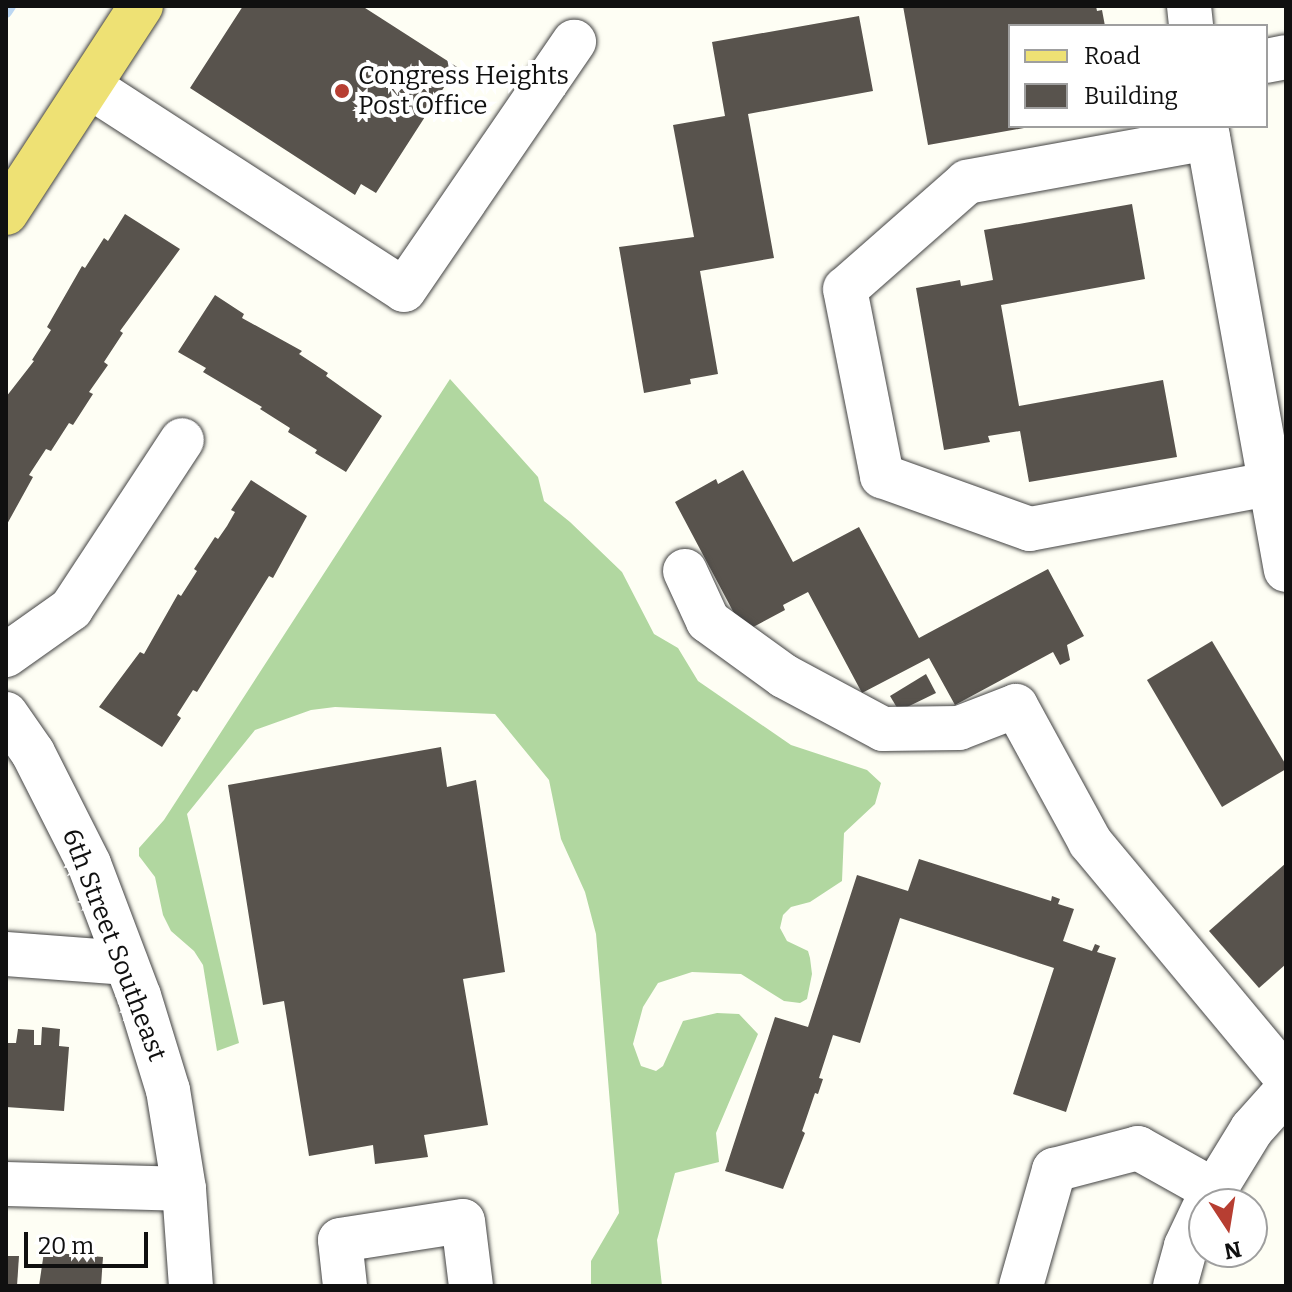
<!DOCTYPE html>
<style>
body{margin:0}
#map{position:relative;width:1292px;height:1292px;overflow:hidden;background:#fefef4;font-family:Bitter,serif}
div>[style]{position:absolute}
.forest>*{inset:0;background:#b1d7a0}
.stream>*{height:12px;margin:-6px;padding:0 6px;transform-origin:6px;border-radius:6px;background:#bcd7f2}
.building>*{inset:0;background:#58534d}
.roads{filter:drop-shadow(0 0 2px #434343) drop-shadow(0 0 2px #434343)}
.minor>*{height:44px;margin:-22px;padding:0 22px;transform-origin:22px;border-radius:22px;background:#fff}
.major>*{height:44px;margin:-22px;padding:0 22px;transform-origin:22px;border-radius:22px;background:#eee174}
.dots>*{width:22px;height:22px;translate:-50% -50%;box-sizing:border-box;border:4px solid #fff;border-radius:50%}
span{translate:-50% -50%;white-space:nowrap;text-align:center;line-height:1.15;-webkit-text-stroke:8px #fff;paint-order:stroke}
.poi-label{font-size:26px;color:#101010}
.left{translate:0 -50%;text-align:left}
.street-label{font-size:26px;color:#101010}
.frame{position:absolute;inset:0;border:8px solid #101010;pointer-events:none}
.legend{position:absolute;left:1008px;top:24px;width:260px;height:104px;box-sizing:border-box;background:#fff;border:2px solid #9f9f9f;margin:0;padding:10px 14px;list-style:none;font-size:24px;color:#101010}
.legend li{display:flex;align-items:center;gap:16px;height:40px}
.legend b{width:40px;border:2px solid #9f9f9f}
.north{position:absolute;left:1188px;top:1188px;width:80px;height:80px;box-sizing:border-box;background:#fff;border:2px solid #9f9f9f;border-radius:50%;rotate:168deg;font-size:22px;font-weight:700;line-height:32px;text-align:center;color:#101010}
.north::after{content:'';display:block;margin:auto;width:28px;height:36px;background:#b73e32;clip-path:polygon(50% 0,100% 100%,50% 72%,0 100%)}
.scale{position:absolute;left:24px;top:1232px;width:124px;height:36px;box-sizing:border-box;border:4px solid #101010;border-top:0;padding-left:10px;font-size:24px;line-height:28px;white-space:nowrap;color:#101010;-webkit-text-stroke:6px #fff;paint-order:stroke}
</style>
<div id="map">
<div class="forest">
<i style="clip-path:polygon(450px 379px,538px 477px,544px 501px,570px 522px,622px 572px,654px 634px,678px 648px,698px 681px,791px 745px,867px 770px,881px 783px,875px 804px,844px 833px,842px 881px,810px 902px,791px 907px,783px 915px,780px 928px,787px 941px,808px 951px,810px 958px,812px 974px,807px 999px,800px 1003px,784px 1001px,741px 974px,692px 972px,658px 983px,643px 1007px,633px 1044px,641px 1066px,656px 1071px,663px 1066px,683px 1021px,717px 1013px,739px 1014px,758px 1034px,716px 1133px,719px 1162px,675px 1173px,657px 1240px,662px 1286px,591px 1286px,591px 1261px,619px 1213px,596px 934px,585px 892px,561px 839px,549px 780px,495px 714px,335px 707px,311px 710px,255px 730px,187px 814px,239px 1043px,217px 1051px,203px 965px,194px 951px,171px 931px,163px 915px,155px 877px,139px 856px,139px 848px,164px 820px)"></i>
</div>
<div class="stream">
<i style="left:6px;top:12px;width:7px;rotate:-56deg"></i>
</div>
<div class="building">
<i style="clip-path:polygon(243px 6px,362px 6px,457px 67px,376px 193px,361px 184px,355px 195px,190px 88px)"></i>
<i style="clip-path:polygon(903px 6px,1096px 6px,1097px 11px,1102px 10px,1105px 26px,1010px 26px,1010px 126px,1024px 128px,928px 145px)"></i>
<i style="clip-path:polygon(859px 16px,873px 91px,748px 114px,774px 258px,700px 271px,718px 374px,690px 379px,691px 384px,644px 393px,619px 247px,694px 237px,673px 125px,725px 116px,712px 42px)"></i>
<i style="clip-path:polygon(1132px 204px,1145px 279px,1001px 305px,1019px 406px,1163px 380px,1177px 457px,1029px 482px,1020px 431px,988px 436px,990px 442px,944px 450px,916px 288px,960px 280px,961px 286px,993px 280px,984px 230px)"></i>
<i style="clip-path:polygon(125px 214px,180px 249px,120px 331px,123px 333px,104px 362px,108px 365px,89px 392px,93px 394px,73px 425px,69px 423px,51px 451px,46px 449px,29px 475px,33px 477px,6px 526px,6px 397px,34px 361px,32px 360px,51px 330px,47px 327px,82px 266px,85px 268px,104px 238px,108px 241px)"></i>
<i style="clip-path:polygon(215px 295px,244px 314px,242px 318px,302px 351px,299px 354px,328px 373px,326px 376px,382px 416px,346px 472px,315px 453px,317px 450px,288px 432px,290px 428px,260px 409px,262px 407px,203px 372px,206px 368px,178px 352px)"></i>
<i style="clip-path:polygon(743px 470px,793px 562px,859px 527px,919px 638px,1048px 569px,1084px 636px,1067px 645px,1070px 660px,1060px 665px,1053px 652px,955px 705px,929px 658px,862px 693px,808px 592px,783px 605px,785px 610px,744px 632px,675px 502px,716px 479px,718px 484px)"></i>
<i style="clip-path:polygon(251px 480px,307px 516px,273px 578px,269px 576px,197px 692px,193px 690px,177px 715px,181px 718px,162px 747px,99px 707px,140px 652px,144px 654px,178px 594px,181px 596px,197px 571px,194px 569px,215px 537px,218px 539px,227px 526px,235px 512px,231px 510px)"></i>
<i style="clip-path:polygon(1212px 641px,1286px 765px,1286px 769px,1222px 807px,1147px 680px)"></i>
<i style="clip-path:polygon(926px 674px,936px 693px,899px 711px,890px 696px)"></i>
<i style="clip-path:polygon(441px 747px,447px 787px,476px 780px,505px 972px,463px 979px,488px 1125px,424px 1135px,428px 1157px,375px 1164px,373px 1145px,309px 1156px,284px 1001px,263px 1005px,228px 785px)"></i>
<i style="clip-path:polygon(919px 859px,1051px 901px,1052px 896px,1060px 899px,1058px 904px,1074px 909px,1063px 941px,1092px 951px,1095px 944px,1100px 946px,1097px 952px,1116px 958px,1066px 1112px,1013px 1094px,1054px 968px,900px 918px,860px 1043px,833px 1035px,819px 1078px,823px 1079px,818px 1094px,815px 1093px,802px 1131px,805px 1133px,783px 1189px,725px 1171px,775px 1017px,808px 1027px,857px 875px,908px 891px)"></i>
<i style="clip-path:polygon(1286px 863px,1286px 964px,1259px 988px,1209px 931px)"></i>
<i style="clip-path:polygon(42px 1027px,60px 1029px,59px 1046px,69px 1047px,64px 1111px,6px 1107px,7px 1043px,16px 1043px,18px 1029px,34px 1030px,34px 1045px,41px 1045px)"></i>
<i style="clip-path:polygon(44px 1252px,103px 1257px,101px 1286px,39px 1286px)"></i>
<i style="clip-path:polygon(6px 1256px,19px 1256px,17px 1286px,6px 1286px)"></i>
</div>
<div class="roads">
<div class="minor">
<i style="left:1189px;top:6px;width:20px;rotate:84deg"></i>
<i style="left:1266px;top:61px;width:20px;rotate:-11deg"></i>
<i style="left:89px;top:86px;width:375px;rotate:32.9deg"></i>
<i style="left:404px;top:290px;width:301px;rotate:-55.6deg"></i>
<i style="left:1206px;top:126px;width:451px;rotate:79.8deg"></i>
<i style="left:1208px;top:138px;width:245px;rotate:169.7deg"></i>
<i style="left:967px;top:182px;width:162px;rotate:138.7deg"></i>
<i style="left:845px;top:289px;width:191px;rotate:78.8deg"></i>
<i style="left:882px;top:476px;width:157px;rotate:19.7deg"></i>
<i style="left:1030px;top:529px;width:242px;rotate:-10.7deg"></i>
<i style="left:685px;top:571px;width:55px;rotate:65.3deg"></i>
<i style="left:708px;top:621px;width:94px;rotate:35.9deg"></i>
<i style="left:784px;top:676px;width:112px;rotate:28.2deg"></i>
<i style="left:883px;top:729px;width:76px;rotate:-0.8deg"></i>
<i style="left:959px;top:728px;width:61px;rotate:-21.1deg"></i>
<i style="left:1016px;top:706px;width:155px;rotate:61.4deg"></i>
<i style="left:1090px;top:842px;width:306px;rotate:50.2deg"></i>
<i style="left:6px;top:655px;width:80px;rotate:-35.3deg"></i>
<i style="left:71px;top:609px;width:202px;rotate:-56.7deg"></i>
<i style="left:6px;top:714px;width:47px;rotate:55.3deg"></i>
<i style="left:33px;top:753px;width:124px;rotate:63.2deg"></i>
<i style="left:89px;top:864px;width:141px;rotate:69.3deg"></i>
<i style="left:139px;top:996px;width:98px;rotate:72.9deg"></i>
<i style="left:168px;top:1090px;width:100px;rotate:80.8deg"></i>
<i style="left:184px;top:1189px;width:97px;rotate:85.9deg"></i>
<i style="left:6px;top:954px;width:120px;rotate:4.3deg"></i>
<i style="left:6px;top:1184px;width:178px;rotate:1.6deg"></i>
<i style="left:1206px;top:1204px;width:88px;rotate:-58.5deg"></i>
<i style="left:1252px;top:1129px;width:51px;rotate:-48.2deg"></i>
<i style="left:345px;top:1286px;width:46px;rotate:-96.2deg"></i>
<i style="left:340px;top:1240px;width:124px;rotate:-8.8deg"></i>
<i style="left:463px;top:1221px;width:65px;rotate:83deg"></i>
<i style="left:1021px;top:1286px;width:121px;rotate:-74.1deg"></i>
<i style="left:1054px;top:1170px;width:87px;rotate:-14.7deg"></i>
<i style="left:1138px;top:1148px;width:86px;rotate:29.2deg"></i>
<i style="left:1175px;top:1286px;width:41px;rotate:-74.6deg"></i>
<i style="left:1186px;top:1246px;width:42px;rotate:-64.7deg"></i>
</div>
<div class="major">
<i style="left:6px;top:213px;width:247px;rotate:-56.9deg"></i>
</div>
</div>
<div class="dots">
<i style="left:342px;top:91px;background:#b73e32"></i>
</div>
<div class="poi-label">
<span class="left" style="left:358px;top:91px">Congress Heights<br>Post Office</span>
</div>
<div class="street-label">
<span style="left:114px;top:945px;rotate:69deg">6th Street Southeast</span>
</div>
<div class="frame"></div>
<ul class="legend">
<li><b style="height:10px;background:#eee174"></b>Road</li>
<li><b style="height:22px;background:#58534d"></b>Building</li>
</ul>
<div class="north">N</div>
<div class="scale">20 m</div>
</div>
